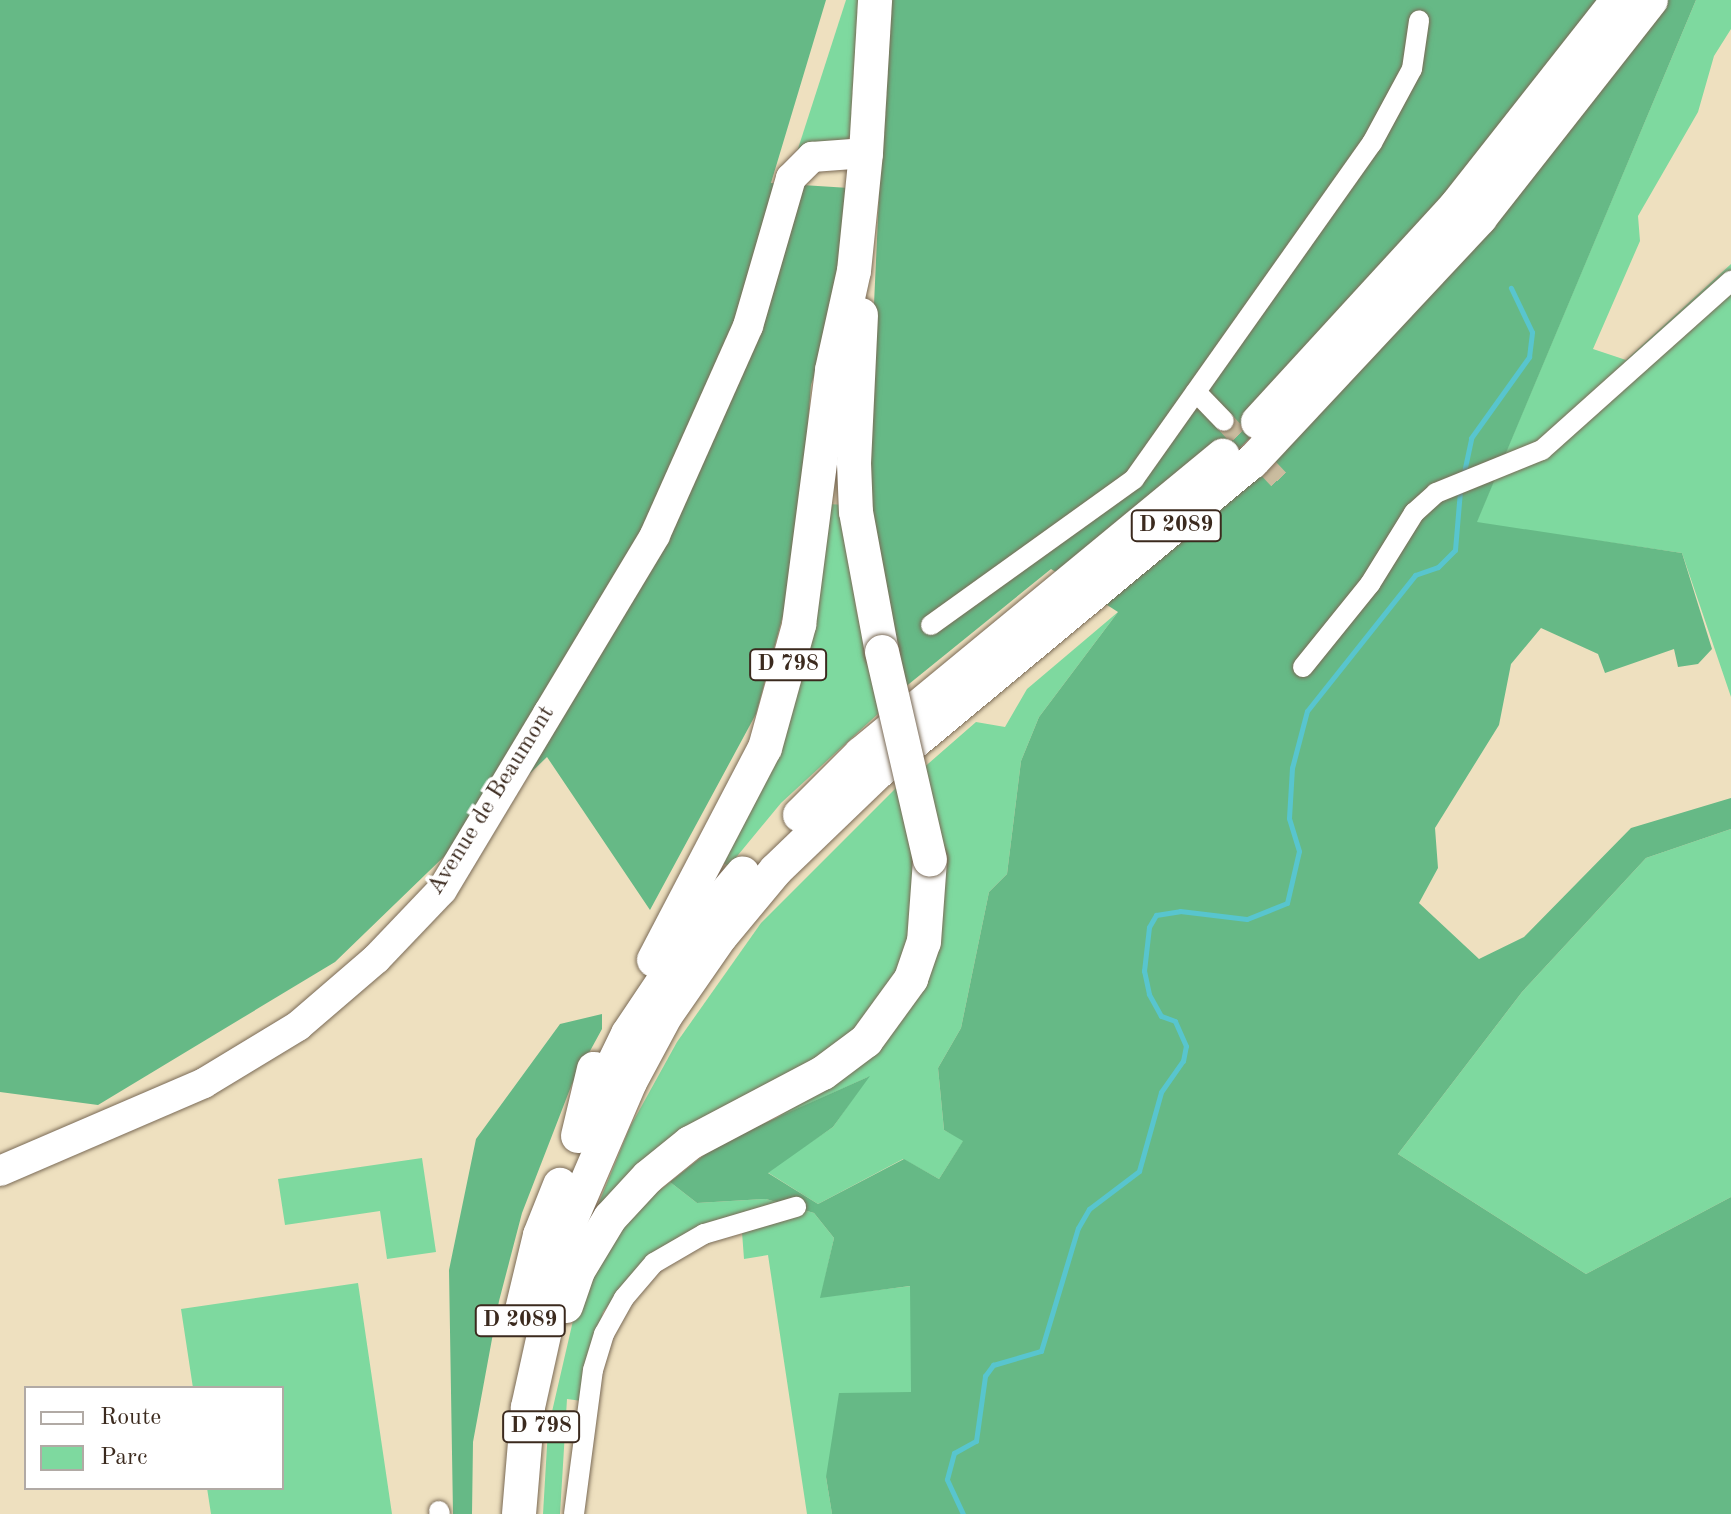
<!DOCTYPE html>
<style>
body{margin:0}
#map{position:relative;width:1731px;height:1514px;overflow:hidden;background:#eee0bf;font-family:"Old Standard TT",serif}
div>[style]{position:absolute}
.green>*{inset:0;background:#7ed99f}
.forest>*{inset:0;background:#66b986}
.stream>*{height:5px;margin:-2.5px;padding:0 2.5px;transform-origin:2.5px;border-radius:2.5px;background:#58c5ce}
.minor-tunnel>*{height:20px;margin-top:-10px;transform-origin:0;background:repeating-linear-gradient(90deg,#cabc9f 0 20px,transparent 0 30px)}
.roads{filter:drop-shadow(0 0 2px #7a6a56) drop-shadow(0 0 2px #7a6a56)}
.minor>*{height:20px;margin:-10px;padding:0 10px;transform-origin:10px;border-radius:10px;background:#fff}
.secondary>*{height:30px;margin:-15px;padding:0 15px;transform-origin:15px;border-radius:15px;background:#fff}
.primary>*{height:34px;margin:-17px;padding:0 17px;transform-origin:17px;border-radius:17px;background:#fff}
.trunk>*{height:34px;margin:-17px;padding:0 17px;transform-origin:17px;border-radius:17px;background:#fff}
.bridges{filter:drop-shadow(0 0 2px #7a6a56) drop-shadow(0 0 2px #7a6a56)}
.trunk-bridge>*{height:34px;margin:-17px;padding:0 17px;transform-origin:17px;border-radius:17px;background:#fff}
span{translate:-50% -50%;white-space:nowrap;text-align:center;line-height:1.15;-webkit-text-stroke:7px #fff;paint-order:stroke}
.shield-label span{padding:2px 6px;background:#fff;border:2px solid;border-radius:6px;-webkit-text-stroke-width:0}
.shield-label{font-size:22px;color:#3b2a1e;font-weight:700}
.street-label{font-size:24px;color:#3b2a1e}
.legend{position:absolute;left:24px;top:1386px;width:260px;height:104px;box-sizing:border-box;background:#fff;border:2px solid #b1aaa5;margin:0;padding:10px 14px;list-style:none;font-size:24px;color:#3b2a1e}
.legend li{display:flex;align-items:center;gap:16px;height:40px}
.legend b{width:40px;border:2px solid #b1aaa5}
</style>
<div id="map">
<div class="green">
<i style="clip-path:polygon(846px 0,863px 0,855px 129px,847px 141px,795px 158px)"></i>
<i style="clip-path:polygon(1696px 0,1731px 0,1731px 29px,1714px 56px,1698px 112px,1638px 216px,1640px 241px,1593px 349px,1626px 360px,1731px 264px,1731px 697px,1682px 553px,1476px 523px)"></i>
<i style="clip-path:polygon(828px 504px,846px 505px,856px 608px,880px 712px,781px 803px,729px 866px,720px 862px)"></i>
<i style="clip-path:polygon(1118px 612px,1039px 717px,1021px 761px,1007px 874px,989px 892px,961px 1028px,938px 1068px,944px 1130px,964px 1140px,939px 1179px,903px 1159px,818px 1204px,767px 1172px,833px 1127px,868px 1077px,775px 1119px,867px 1054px,910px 1001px,921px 770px,976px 722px,1005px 727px,1027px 689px)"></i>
<i style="clip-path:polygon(897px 787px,915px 856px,920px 904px,905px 955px,878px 1006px,843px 1044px,593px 1217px,630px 1127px,677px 1042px,761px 923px)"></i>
<i style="clip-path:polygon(1731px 829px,1731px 1197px,1586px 1274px,1398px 1154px,1522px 992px,1646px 858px)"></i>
<i style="clip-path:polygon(422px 1158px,436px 1252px,387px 1259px,380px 1211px,285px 1225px,278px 1179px)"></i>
<i style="clip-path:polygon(670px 1182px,697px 1203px,766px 1199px,814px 1213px,834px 1238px,821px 1297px,911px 1286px,911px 1392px,826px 1477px,832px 1514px,807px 1514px,768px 1255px,744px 1259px,742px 1232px,640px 1266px,603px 1312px,582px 1401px,567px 1399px,560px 1514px,543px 1514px,548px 1429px,581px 1286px,624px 1219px)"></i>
<i style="clip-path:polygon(358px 1283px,392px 1514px,211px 1514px,207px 1488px,282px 1488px,282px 1388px,193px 1388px,181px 1309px)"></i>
</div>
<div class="forest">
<i style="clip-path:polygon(0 0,826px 0,771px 183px,849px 188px,842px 290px,811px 385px,797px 564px,756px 714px,650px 910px,547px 757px,335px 962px,98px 1105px,0 1092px)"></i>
<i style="clip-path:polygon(888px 0,1696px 0,1477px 522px,1682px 553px,1712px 649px,1698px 664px,1678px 667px,1674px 649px,1605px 673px,1598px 654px,1541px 628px,1511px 664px,1499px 725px,1435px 828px,1438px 868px,1419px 903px,1479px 959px,1524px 937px,1631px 828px,1731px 798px,1731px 829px,1646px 858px,1522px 992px,1398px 1154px,1586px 1274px,1731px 1197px,1731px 1514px,832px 1514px,826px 1477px,839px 1393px,911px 1392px,910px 1286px,820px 1298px,834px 1238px,814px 1213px,766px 1199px,697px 1203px,670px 1182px,718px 1144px,870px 1076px,833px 1127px,768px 1173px,818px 1204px,904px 1159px,939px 1179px,963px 1141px,944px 1130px,938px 1068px,961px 1028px,989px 892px,1007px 874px,1021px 761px,1039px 717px,1118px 612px,1051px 569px,904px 688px,873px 561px,867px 456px)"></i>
<i style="clip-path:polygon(602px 1014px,602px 1029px,572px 1084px,522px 1213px,499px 1301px,473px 1442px,472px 1514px,453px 1514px,449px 1270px,476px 1139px,560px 1024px)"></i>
</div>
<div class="stream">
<i style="left:1463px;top:477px;width:40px;rotate:-78deg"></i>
<i style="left:1471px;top:438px;width:100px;rotate:-54.4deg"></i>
<i style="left:1529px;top:357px;width:25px;rotate:-83deg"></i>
<i style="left:1532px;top:332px;width:49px;rotate:-115.5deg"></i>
<i style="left:963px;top:1514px;width:38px;rotate:-115deg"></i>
<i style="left:947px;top:1479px;width:27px;rotate:-75deg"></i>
<i style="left:954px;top:1453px;width:25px;rotate:-29deg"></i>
<i style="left:976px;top:1441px;width:66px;rotate:-82.1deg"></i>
<i style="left:985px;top:1376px;width:14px;rotate:-54deg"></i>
<i style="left:993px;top:1365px;width:50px;rotate:-16.3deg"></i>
<i style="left:1041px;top:1351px;width:128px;rotate:-73.3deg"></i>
<i style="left:1078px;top:1228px;width:22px;rotate:-60deg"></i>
<i style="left:1089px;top:1209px;width:63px;rotate:-37.2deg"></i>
<i style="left:1139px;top:1171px;width:82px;rotate:-74.4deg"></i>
<i style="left:1161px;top:1092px;width:38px;rotate:-55deg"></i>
<i style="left:1183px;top:1061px;width:15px;rotate:-79deg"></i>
<i style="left:1186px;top:1046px;width:27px;rotate:-114deg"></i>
<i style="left:1175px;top:1021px;width:15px;rotate:-160deg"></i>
<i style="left:1161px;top:1016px;width:25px;rotate:-119deg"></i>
<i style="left:1149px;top:994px;width:24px;rotate:-102deg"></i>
<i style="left:1144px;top:971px;width:44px;rotate:-83.5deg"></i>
<i style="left:1149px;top:927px;width:14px;rotate:-60deg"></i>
<i style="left:1156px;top:915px;width:24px;rotate:-9deg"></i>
<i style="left:1180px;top:911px;width:67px;rotate:6.8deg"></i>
<i style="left:1247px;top:919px;width:43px;rotate:-21.8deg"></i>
<i style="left:1287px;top:903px;width:53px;rotate:-77deg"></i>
<i style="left:1299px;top:851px;width:34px;rotate:-107deg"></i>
<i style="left:1289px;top:818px;width:50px;rotate:-86.6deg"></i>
<i style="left:1292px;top:768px;width:59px;rotate:-75.3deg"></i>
<i style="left:1307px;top:711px;width:174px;rotate:-51.5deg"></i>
<i style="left:1415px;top:575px;width:24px;rotate:-19deg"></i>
<i style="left:1438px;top:567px;width:24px;rotate:-45deg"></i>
<i style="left:1455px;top:550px;width:60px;rotate:-85.2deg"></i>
</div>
<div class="minor-tunnel">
<i style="left:1224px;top:421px;width:85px;rotate:46.9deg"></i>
</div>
<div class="roads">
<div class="minor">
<i style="left:1196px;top:392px;width:40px;rotate:46deg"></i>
<i style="left:931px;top:625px;width:250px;rotate:-35.7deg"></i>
<i style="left:1134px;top:479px;width:412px;rotate:-54.7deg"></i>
<i style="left:1372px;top:143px;width:84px;rotate:-61.6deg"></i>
<i style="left:1412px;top:69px;width:49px;rotate:-81.7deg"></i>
<i style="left:1303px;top:667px;width:107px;rotate:-51.1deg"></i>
<i style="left:1370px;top:584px;width:84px;rotate:-58.2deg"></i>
<i style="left:1414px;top:513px;width:30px;rotate:-42deg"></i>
<i style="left:1436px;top:493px;width:114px;rotate:-22.1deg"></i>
<i style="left:1542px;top:450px;width:254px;rotate:-41.8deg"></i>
<i style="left:439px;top:1511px;width:3px;rotate:72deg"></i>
<i style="left:574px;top:1514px;width:145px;rotate:-82.5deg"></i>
<i style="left:593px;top:1370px;width:38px;rotate:-73deg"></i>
<i style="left:604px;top:1334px;width:41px;rotate:-60.9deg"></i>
<i style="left:624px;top:1298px;width:46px;rotate:-49.4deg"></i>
<i style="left:654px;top:1263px;width:58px;rotate:-30.1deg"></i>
<i style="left:704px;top:1234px;width:96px;rotate:-16.4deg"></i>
</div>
<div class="secondary">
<i style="left:0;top:1171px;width:222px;rotate:-23.3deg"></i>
<i style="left:204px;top:1083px;width:110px;rotate:-31.2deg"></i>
<i style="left:298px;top:1026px;width:103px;rotate:-40.7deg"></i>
<i style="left:376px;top:959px;width:95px;rotate:-46.3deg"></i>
<i style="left:442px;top:890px;width:414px;rotate:-59deg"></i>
<i style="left:655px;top:535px;width:229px;rotate:-66deg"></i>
<i style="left:748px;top:326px;width:154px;rotate:-73.8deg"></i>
<i style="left:791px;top:178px;width:30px;rotate:-45deg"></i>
<i style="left:812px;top:157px;width:54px;rotate:-4.2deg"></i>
</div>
<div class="primary">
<i style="left:866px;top:153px;width:153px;rotate:-86.6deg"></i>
</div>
<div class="trunk">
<i style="left:861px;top:315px;width:148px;rotate:92.7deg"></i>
<i style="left:854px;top:463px;width:49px;rotate:87.7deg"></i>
<i style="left:856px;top:512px;width:142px;rotate:79.5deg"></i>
<i style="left:1258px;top:422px;width:293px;rotate:-47.5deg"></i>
<i style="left:1456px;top:206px;width:262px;rotate:-51.8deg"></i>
<i style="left:800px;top:815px;width:86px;rotate:-45deg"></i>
<i style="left:861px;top:754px;width:469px;rotate:-39.5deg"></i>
<i style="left:654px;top:960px;width:239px;rotate:-62.4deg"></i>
<i style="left:765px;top:748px;width:128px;rotate:-74.5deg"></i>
<i style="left:799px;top:625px;width:257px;rotate:-82.6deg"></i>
<i style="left:832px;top:370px;width:101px;rotate:-77.5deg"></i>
<i style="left:854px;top:271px;width:119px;rotate:-84.2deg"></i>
<i style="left:598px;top:1096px;width:69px;rotate:-64.2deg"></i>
<i style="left:628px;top:1034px;width:146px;rotate:-56.2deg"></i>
<i style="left:709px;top:913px;width:52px;rotate:-49.6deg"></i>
<i style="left:578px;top:1136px;width:69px;rotate:-76.6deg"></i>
<i style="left:566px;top:1306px;width:37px;rotate:-71deg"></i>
<i style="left:578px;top:1271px;width:62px;rotate:-58.9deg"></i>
<i style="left:610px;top:1218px;width:56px;rotate:-47.2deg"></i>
<i style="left:648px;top:1177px;width:54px;rotate:-39deg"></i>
<i style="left:690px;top:1143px;width:150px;rotate:-27.8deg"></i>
<i style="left:823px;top:1073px;width:54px;rotate:-36.7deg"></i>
<i style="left:866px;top:1041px;width:77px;rotate:-54deg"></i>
<i style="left:911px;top:979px;width:39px;rotate:-71deg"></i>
<i style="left:924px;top:942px;width:82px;rotate:-85.8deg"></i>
<i style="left:522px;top:1310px;width:77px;rotate:-76.5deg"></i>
<i style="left:540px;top:1235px;width:54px;rotate:-68.2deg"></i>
<i style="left:519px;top:1514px;width:107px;rotate:-85.2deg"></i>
<i style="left:528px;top:1407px;width:185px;rotate:-77.5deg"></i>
<i style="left:568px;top:1226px;width:157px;rotate:-66.7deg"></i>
<i style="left:630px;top:1082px;width:76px;rotate:-61.8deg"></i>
<i style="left:666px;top:1015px;width:96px;rotate:-55.2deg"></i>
<i style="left:721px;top:936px;width:86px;rotate:-50.2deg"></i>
<i style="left:776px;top:870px;width:141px;rotate:-43.9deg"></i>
<i style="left:878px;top:772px;width:486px;rotate:-39.7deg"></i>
<i style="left:1252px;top:462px;width:334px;rotate:-46.9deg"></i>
<i style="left:1480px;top:218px;width:277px;rotate:-51.9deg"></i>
</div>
</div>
<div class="bridges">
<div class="trunk-bridge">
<i style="left:882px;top:652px;width:213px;rotate:77deg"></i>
</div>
</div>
<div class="shield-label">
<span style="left:1176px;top:526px">D 2089</span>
<span style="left:788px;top:665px">D 798</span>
<span style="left:520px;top:1321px">D 2089</span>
<span style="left:541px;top:1427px">D 798</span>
</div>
<div class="street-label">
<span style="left:492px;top:801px;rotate:-58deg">Avenue de Beaumont</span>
</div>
<ul class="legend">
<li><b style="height:10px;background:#fff"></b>Route</li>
<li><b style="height:22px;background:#7ed99f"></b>Parc</li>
</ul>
</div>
